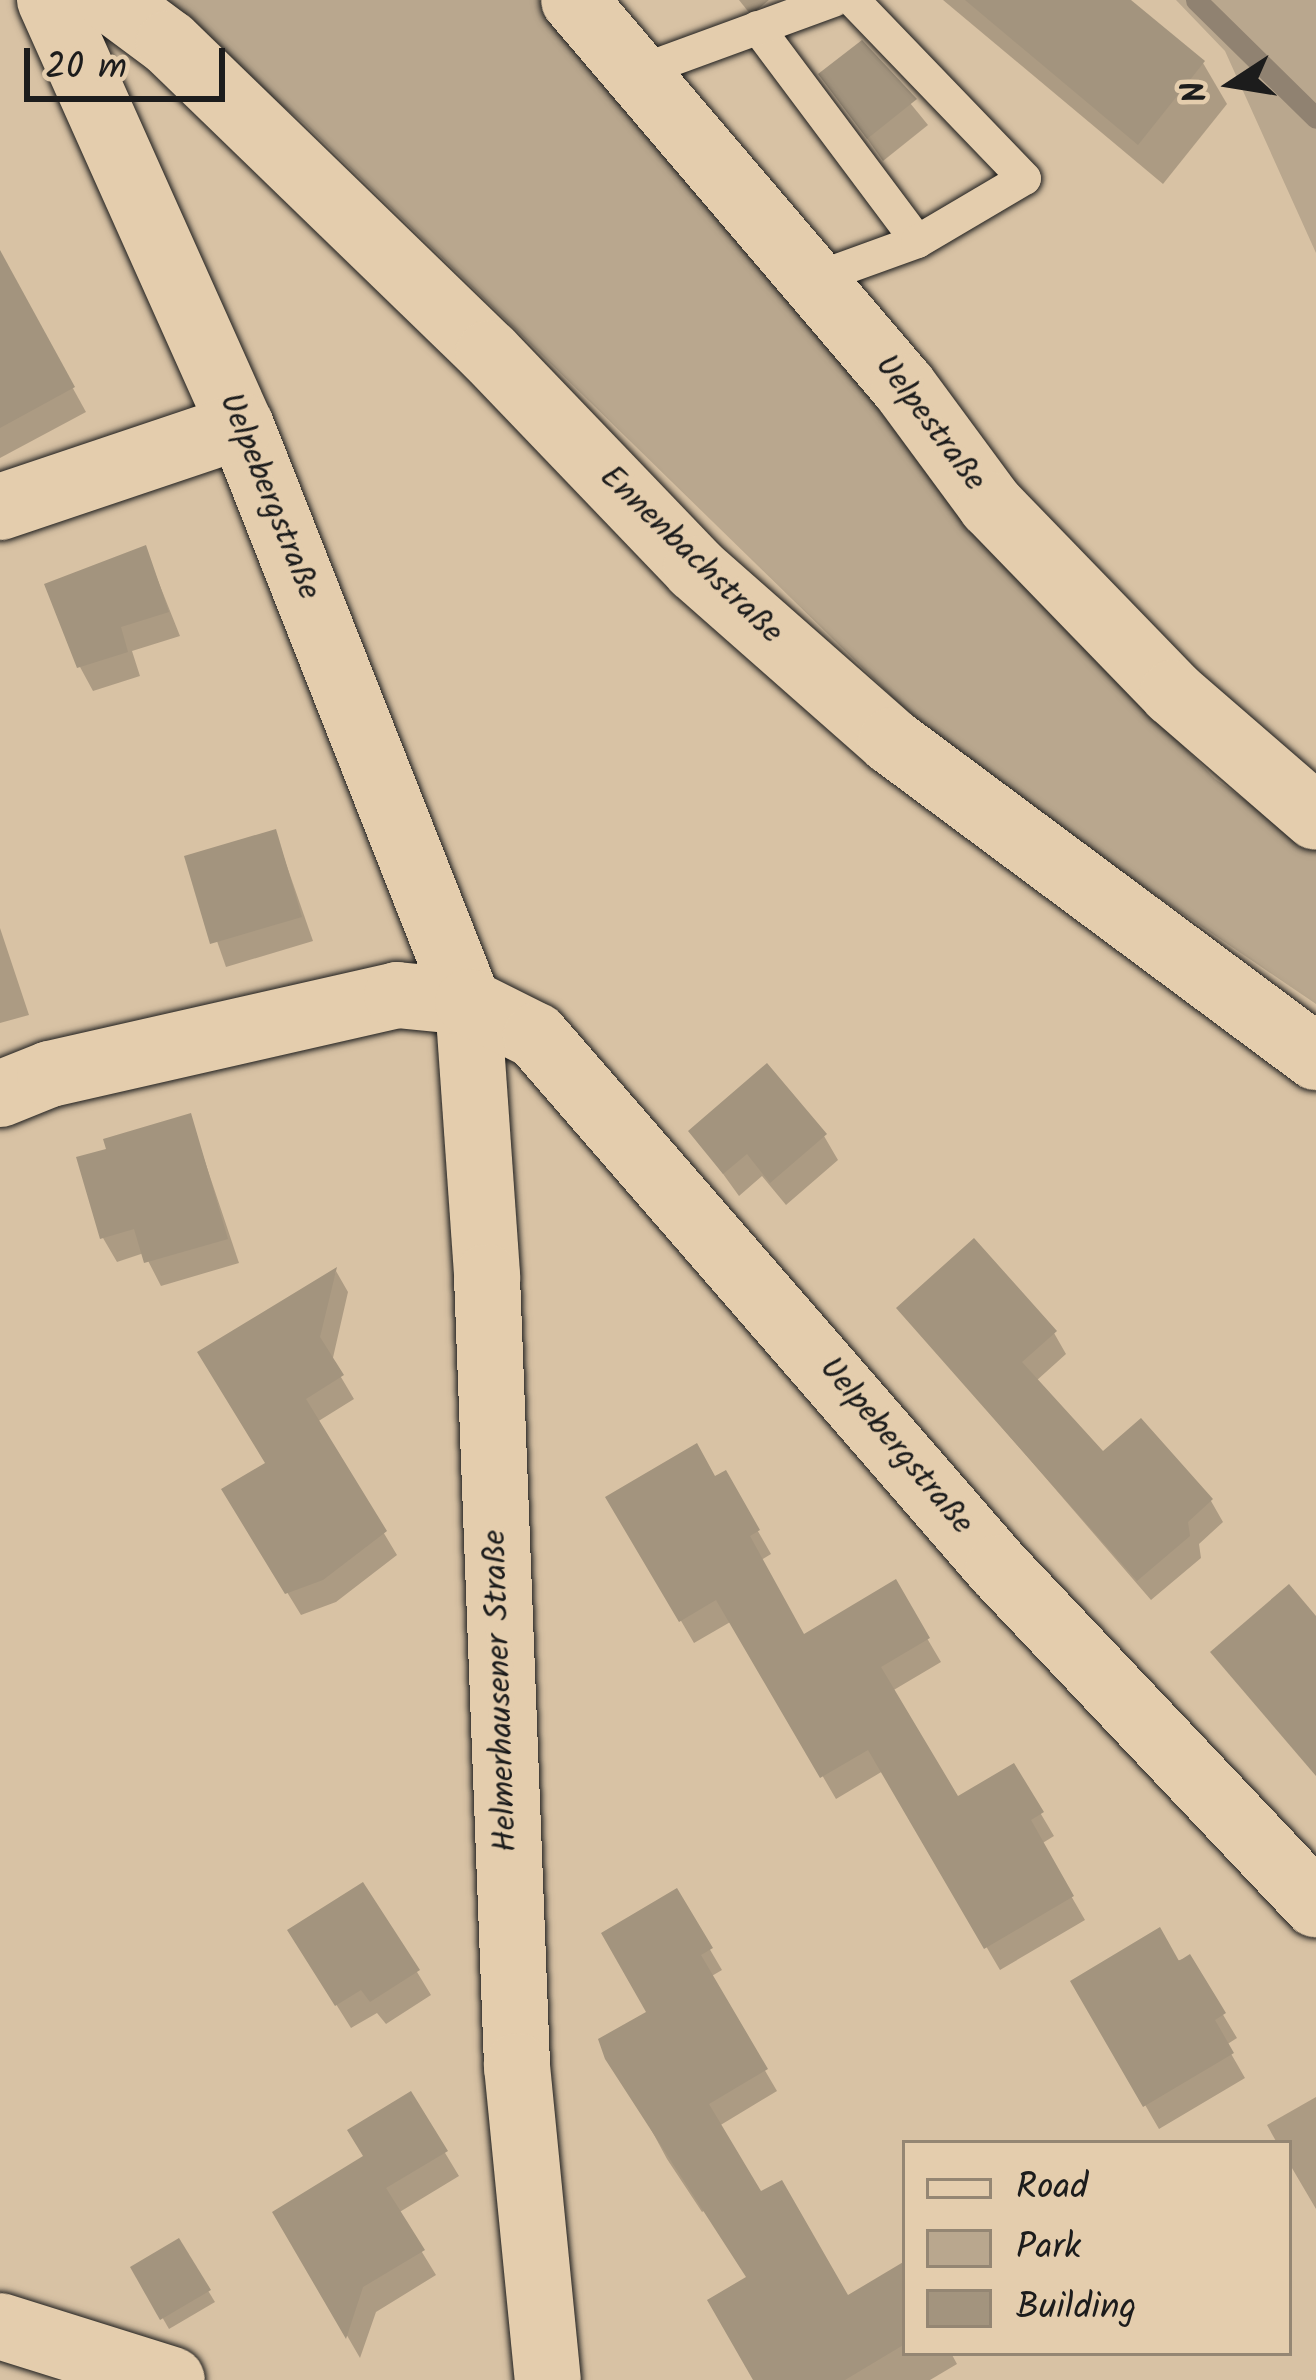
<!DOCTYPE html>
<meta charset="utf-8">
<style>
body{margin:0}
#map{position:relative;width:1316px;height:2380px;overflow:hidden;background:#d8c2a4;font-family:Kalam,sans-serif}
div>[style]{position:absolute}
.green>*{inset:0;background:#b9a78e}
.shadow>*{inset:0;background:#0003}
.stream>*{height:21px;margin:-10.5px;padding:0 10.5px;transform-origin:10.5px;border-radius:10.5px;background:#908271}
.building>*{inset:0;background:#a3947e}
.roads{filter:drop-shadow(0 0 3px #1c1c1c) drop-shadow(0 0 3px #1c1c1c)}
.lane>*{height:33px;margin:-16.5px;padding:0 16.5px;transform-origin:16.5px;border-radius:16.5px;background:#e4cdad}
.street>*{height:66px;margin:-33px;padding:0 33px;transform-origin:33px;border-radius:33px;background:#e4cdad}
.secondary>*{height:66px;margin:-33px;padding:0 33px;transform-origin:33px;border-radius:33px;background:#e4cdad}
span{translate:-50% -50%;white-space:nowrap;text-align:center;line-height:1.15;-webkit-text-stroke:9px #e4cdad;paint-order:stroke}
.street-label{font-size:33px;color:#1c1c1c}
.legend{position:absolute;left:902px;top:2140px;width:390px;height:216px;box-sizing:border-box;background:#e4cdad;border:3px solid #948673;margin:0;padding:15px 21px;list-style:none;font-size:36px;color:#1c1c1c}
.legend li{display:flex;align-items:center;gap:24px;height:60px}
.legend b{width:60px;border:3px solid #948673}
.north{position:absolute;left:1172px;top:24px;width:120px;height:120px;-webkit-text-stroke:9px #e4cdad;paint-order:stroke;rotate:258deg;font-size:33px;font-weight:700;line-height:48px;text-align:center;color:#1c1c1c}
.north::after{content:'';display:block;margin:auto;width:42px;height:54px;background:#1c1c1c;clip-path:polygon(50% 0,100% 100%,50% 72%,0 100%)}
.scale{position:absolute;left:24px;top:48px;width:201px;height:54px;box-sizing:border-box;border:6px solid #1c1c1c;border-top:0;padding-left:15px;font-size:36px;line-height:42px;white-space:nowrap;color:#1c1c1c;-webkit-text-stroke:9px #e4cdad;paint-order:stroke}
</style>
<div id="map">
<div class="green">
<i style="clip-path:polygon(147px 0,539px 0,1007px 563px,1215px 779px,1316px 849px,1316px 1004px,958px 761px,304px 123px)"></i>
<i style="clip-path:polygon(1176px 0,1316px 0,1316px 253px,1225px 51px)"></i>
</div>
<div class="shadow">
<i style="clip-path:polygon(739px 0,769px 0,751px 15px)"></i>
<i style="clip-path:polygon(943px 0,1126px 0,1203px 63px,1227px 104px,1163px 184px)"></i>
<i style="clip-path:polygon(862px 44px,928px 125px,883px 161px,822px 75px)"></i>
<i style="clip-path:polygon(28px 307px,86px 412px,0 458px,0 322px)"></i>
<i style="clip-path:polygon(145px 548px,180px 636px,132px 651px,140px 676px,93px 691px,80px 667px)"></i>
<i style="clip-path:polygon(275px 832px,313px 941px,226px 967px,188px 858px)"></i>
<i style="clip-path:polygon(0 928px,29px 1015px,0 1023px)"></i>
<i style="clip-path:polygon(190px 1117px,239px 1263px,161px 1286px,144px 1253px,117px 1262px,103px 1238px)"></i>
<i style="clip-path:polygon(692px 1131px,824px 1136px,838px 1160px,786px 1205px,762px 1176px,739px 1196px)"></i>
<i style="clip-path:polygon(336px 1271px,348px 1292px,332px 1362px,354px 1399px,317px 1422px,397px 1555px,336px 1602px,301px 1615px,225px 1491px,269px 1464px)"></i>
<i style="clip-path:polygon(899px 1308px,1054px 1333px,1066px 1354px,1036px 1381px,1103px 1456px,1211px 1501px,1223px 1522px,1199px 1544px,1201px 1558px,1151px 1600px)"></i>
<i style="clip-path:polygon(725px 1474px,771px 1554px,761px 1560px,804px 1638px,895px 1584px,941px 1662px,892px 1691px,957px 1800px,1013px 1767px,1054px 1836px,1041px 1844px,1085px 1920px,1000px 1970px,883px 1771px,836px 1799px,732px 1621px,694px 1643px,609px 1498px)"></i>
<i style="clip-path:polygon(1316px 1620px,1316px 1775px,1214px 1652px)"></i>
<i style="clip-path:polygon(676px 1892px,722px 1970px,710px 1977px,777px 2091px,719px 2126px,760px 2195px,847px 2299px,905px 2277px,905px 2353px,951px 2353px,957px 2364px,930px 2380px,757px 2380px,750px 2279px,709px 2208px,702px 2212px,667px 2159px,603px 2040px,650px 2013px)"></i>
<i style="clip-path:polygon(305px 1955px,417px 1972px,431px 1995px,386px 2024px,377px 2013px,351px 2028px)"></i>
<i style="clip-path:polygon(1189px 1958px,1237px 2038px,1226px 2045px,1245px 2078px,1159px 2129px,1074px 1982px)"></i>
<i style="clip-path:polygon(410px 2095px,459px 2176px,398px 2213px,436px 2275px,376px 2312px,360px 2358px,276px 2213px,366px 2158px)"></i>
<i style="clip-path:polygon(1316px 2097px,1316px 2209px,1289px 2163px,1289px 2143px,1277px 2143px,1267px 2125px)"></i>
<i style="clip-path:polygon(178px 2242px,215px 2302px,169px 2329px,134px 2268px)"></i>
</div>
<div class="stream">
<i style="left:1196px;top:0;width:168px;rotate:44.5deg"></i>
</div>
<div class="building">
<i style="clip-path:polygon(965px 0,1131px 0,1205px 61px,1138px 145px)"></i>
<i style="clip-path:polygon(862px 40px,917px 99px,867px 139px,818px 74px)"></i>
<i style="clip-path:polygon(0 250px,75px 387px,0 428px)"></i>
<i style="clip-path:polygon(146px 545px,169px 612px,121px 627px,128px 652px,77px 668px,44px 584px)"></i>
<i style="clip-path:polygon(276px 829px,302px 917px,210px 944px,184px 856px)"></i>
<i style="clip-path:polygon(767px 1063px,827px 1134px,770px 1183px,747px 1154px,723px 1174px,688px 1131px)"></i>
<i style="clip-path:polygon(191px 1113px,228px 1239px,144px 1263px,134px 1229px,100px 1239px,76px 1157px,106px 1149px,103px 1139px)"></i>
<i style="clip-path:polygon(974px 1238px,1057px 1331px,1022px 1362px,1103px 1451px,1141px 1418px,1213px 1499px,1188px 1522px,1190px 1536px,1137px 1581px,896px 1308px)"></i>
<i style="clip-path:polygon(337px 1267px,320px 1337px,344px 1375px,306px 1399px,387px 1531px,323px 1580px,285px 1594px,221px 1489px,265px 1463px,197px 1352px)"></i>
<i style="clip-path:polygon(697px 1443px,715px 1476px,726px 1470px,760px 1530px,750px 1536px,804px 1634px,896px 1579px,930px 1638px,881px 1667px,958px 1796px,1014px 1763px,1044px 1812px,1031px 1820px,1074px 1896px,984px 1949px,868px 1750px,820px 1778px,716px 1600px,679px 1622px,605px 1497px)"></i>
<i style="clip-path:polygon(1289px 1584px,1316px 1616px,1316px 1776px,1210px 1652px)"></i>
<i style="clip-path:polygon(363px 1882px,420px 1970px,370px 2002px,361px 1990px,335px 2006px,287px 1930px)"></i>
<i style="clip-path:polygon(677px 1888px,713px 1948px,701px 1955px,768px 2069px,709px 2104px,761px 2191px,782px 2180px,848px 2295px,905px 2261px,905px 2344px,845px 2380px,753px 2380px,707px 2300px,746px 2277px,605px 2059px,598px 2039px,646px 2012px,601px 1933px)"></i>
<i style="clip-path:polygon(1160px 1927px,1179px 1961px,1190px 1954px,1226px 2013px,1215px 2020px,1234px 2053px,1143px 2107px,1070px 1981px)"></i>
<i style="clip-path:polygon(411px 2091px,448px 2151px,386px 2188px,425px 2250px,363px 2287px,346px 2339px,272px 2212px,363px 2156px,347px 2130px)"></i>
<i style="clip-path:polygon(179px 2238px,211px 2290px,160px 2320px,130px 2267px)"></i>
</div>
<div class="roads">
<div class="lane">
<i style="left:757px;top:27px;width:267px;rotate:53.2deg"></i>
<i style="left:633px;top:73px;width:213px;rotate:-20.1deg"></i>
<i style="left:812px;top:279px;width:112px;rotate:-19.9deg"></i>
<i style="left:917px;top:241px;width:124px;rotate:-30.5deg"></i>
<i style="left:1024px;top:178px;width:247px;rotate:-133.9deg"></i>
</div>
<div class="street">
<i style="left:50px;top:0;width:467px;rotate:65.9deg"></i>
<i style="left:241px;top:426px;width:619px;rotate:68.49deg"></i>
<i style="left:468px;top:1002px;width:276px;rotate:86deg"></i>
<i style="left:487px;top:1277px;width:790px;rotate:87.82deg"></i>
<i style="left:517px;top:2066px;width:316px;rotate:84.4deg"></i>
<i style="left:111px;top:0;width:72px;rotate:36.6deg"></i>
<i style="left:169px;top:43px;width:446px;rotate:44.1deg"></i>
<i style="left:489px;top:353px;width:299px;rotate:46.2deg"></i>
<i style="left:696px;top:569px;width:260px;rotate:41.4deg"></i>
<i style="left:891px;top:741px;width:530px;rotate:36.63deg"></i>
<i style="left:0;top:507px;width:254px;rotate:-18.6deg"></i>
<i style="left:0;top:1094px;width:54px;rotate:-21.8deg"></i>
<i style="left:50px;top:1074px;width:356px;rotate:-12.8deg"></i>
<i style="left:397px;top:995px;width:71px;rotate:5.6deg"></i>
<i style="left:468px;top:1002px;width:76px;rotate:26.6deg"></i>
<i style="left:536px;top:1036px;width:705px;rotate:49.03deg"></i>
<i style="left:998px;top:1568px;width:463px;rotate:46.6deg"></i>
<i style="left:0;top:2326px;width:180px;rotate:17.4deg"></i>
</div>
<div class="secondary">
<i style="left:574px;top:0;width:509px;rotate:49.55deg"></i>
<i style="left:904px;top:387px;width:147px;rotate:53.6deg"></i>
<i style="left:991px;top:505px;width:262px;rotate:45.9deg"></i>
<i style="left:1173px;top:693px;width:189px;rotate:40.9deg"></i>
</div>
</div>
<div class="street-label">
<span style="left:929px;top:424px;rotate:53deg">Uelpestraße</span>
<span style="left:268px;top:497px;rotate:68deg">Uelpebergstraße</span>
<span style="left:690px;top:556px;rotate:44deg">Ennenbachstraße</span>
<span style="left:895px;top:1447px;rotate:50deg">Uelpebergstraße</span>
<span style="left:502px;top:1691px;rotate:-92deg">Helmerhausener Straße</span>
</div>
<ul class="legend">
<li><b style="height:15px;background:#e4cdad"></b>Road</li>
<li><b style="height:33px;background:#b9a78e"></b>Park</li>
<li><b style="height:33px;background:#a3947e"></b>Building</li>
</ul>
<div class="north">N</div>
<div class="scale">20 m</div>
</div>
